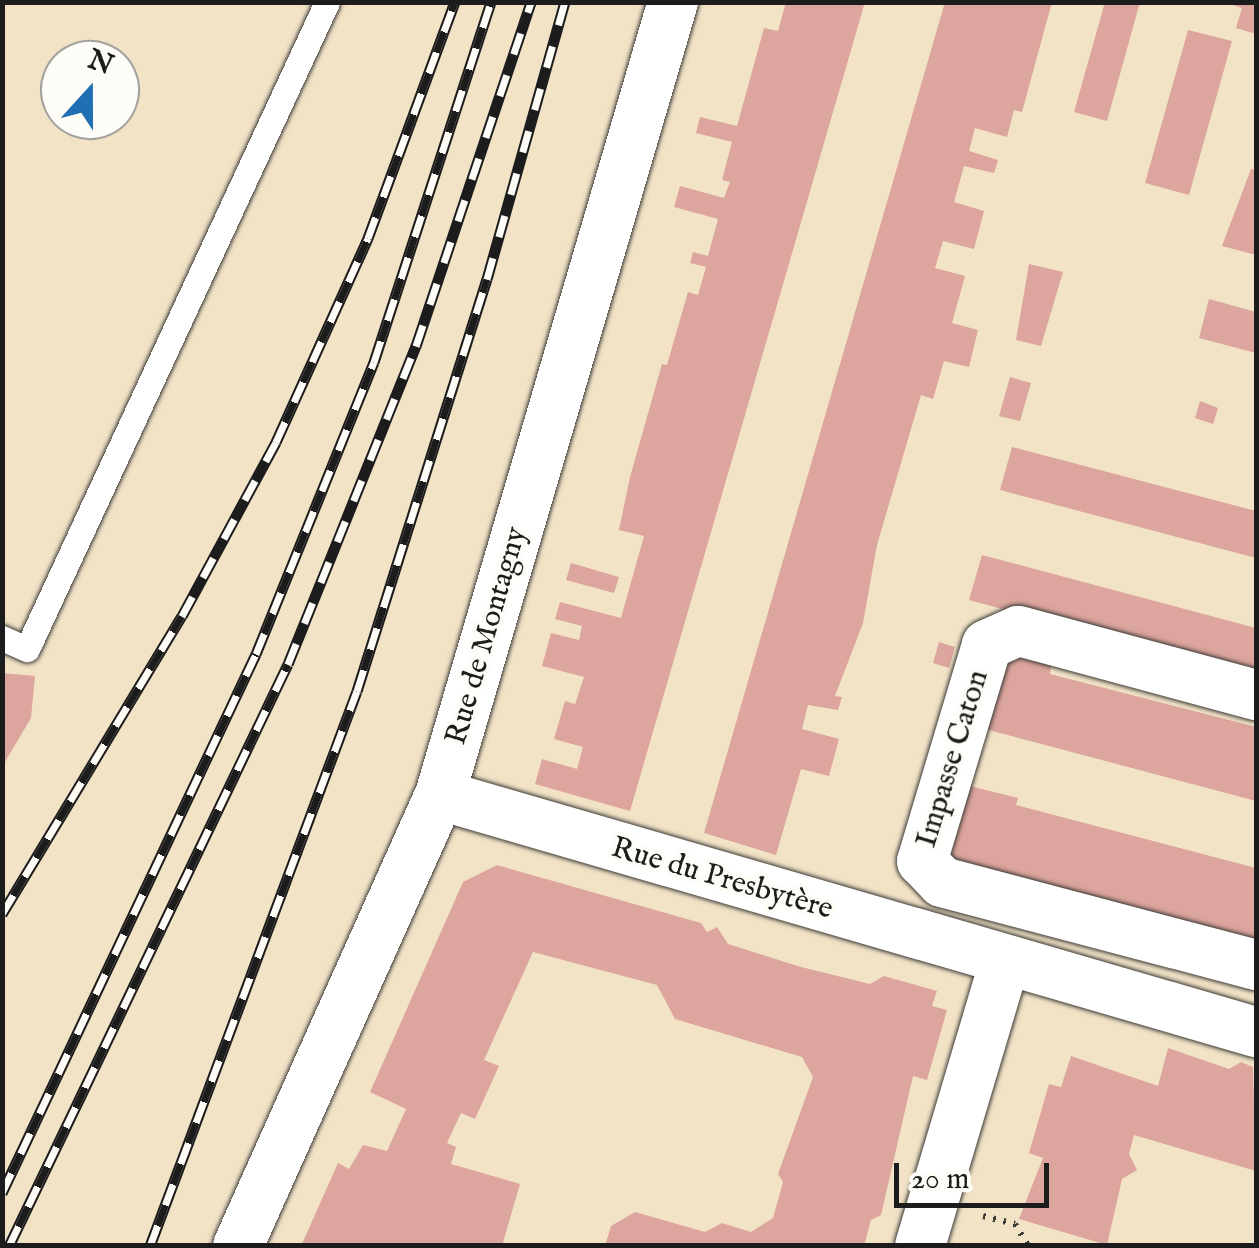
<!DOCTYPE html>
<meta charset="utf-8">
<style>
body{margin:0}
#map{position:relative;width:1259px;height:1248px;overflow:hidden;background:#f2e3c7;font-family:"IM FELL English",serif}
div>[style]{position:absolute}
.building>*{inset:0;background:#dca59d}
.path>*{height:6px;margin-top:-3px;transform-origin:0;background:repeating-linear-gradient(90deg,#3c3a36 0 2.5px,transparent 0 10.5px)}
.roads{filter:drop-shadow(0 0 2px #3c3a36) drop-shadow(0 0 2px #3c3a36)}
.service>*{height:25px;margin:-12.5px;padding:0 12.5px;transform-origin:12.5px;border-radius:12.5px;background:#fff}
.minor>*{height:50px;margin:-25px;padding:0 25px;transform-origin:25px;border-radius:25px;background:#fff}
.rail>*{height:11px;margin-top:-5.5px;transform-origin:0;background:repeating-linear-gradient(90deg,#fdfcf7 0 22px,#1c1c1c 0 44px);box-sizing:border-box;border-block:2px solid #1c1c1c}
span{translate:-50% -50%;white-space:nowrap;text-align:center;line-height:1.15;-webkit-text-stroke:8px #fdfcf7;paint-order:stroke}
.street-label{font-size:30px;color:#1c1c1c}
.frame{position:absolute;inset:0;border:5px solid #1c1c1c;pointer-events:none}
.north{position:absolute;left:40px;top:40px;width:100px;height:100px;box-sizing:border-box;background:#fdfcf7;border:2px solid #a3a29f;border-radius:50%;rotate:21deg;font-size:28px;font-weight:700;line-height:40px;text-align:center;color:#1c1c1c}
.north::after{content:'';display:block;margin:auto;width:35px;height:45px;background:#1f6fb2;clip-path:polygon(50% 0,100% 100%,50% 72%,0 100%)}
.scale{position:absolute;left:894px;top:1163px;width:155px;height:45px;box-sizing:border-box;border:5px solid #1c1c1c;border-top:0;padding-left:12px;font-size:30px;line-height:35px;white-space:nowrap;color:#1c1c1c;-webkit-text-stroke:8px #fdfcf7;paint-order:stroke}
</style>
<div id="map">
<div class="building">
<i style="clip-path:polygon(786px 2px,865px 2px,630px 811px,535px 784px,542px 759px,577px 769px,583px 747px,554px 739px,565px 701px,575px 704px,584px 677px,542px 666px,551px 633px,579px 640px,582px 626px,555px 619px,560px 602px,621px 618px,644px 536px,619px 530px,630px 477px,662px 364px,667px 365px,688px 292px,698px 295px,706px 267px,690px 263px,693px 252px,708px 256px,718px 219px,674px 207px,680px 186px,724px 198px,730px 182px,722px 180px,732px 142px,696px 133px,700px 117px,737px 126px,764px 28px,778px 31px)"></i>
<i style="clip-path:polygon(945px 2px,1052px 2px,1022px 112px,1014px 110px,1007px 137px,975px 128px,969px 151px,998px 160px,994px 173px,964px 166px,954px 202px,984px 211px,974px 249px,943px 241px,935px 268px,965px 276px,952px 323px,978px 330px,969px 367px,944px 361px,933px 399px,921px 395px,877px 545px,863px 623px,835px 696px,842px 697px,838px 710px,808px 705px,802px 729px,839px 739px,829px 776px,801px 769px,776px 855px,704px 833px)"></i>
<i style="clip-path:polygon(1105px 2px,1140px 2px,1107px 121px,1074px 112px)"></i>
<i style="clip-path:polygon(1223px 2px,1256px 2px,1256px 34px,1236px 28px,1242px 8px)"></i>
<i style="clip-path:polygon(1188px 30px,1232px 41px,1189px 195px,1145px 183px)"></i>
<i style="clip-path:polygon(1251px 169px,1256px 170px,1256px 255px,1222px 246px)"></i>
<i style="clip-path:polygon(1029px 264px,1063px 272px,1041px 346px,1016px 340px)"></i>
<i style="clip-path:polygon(1209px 299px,1256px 312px,1256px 353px,1199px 338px)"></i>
<i style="clip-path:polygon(1010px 377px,1031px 383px,1020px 421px,999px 416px)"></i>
<i style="clip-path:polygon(1200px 401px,1218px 408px,1213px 424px,1195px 418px)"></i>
<i style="clip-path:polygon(1012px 447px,1256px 511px,1256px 558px,1000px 490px)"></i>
<i style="clip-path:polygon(982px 555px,1256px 628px,1256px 677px,969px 600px)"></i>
<i style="clip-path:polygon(571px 563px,619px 577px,614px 593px,566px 580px)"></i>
<i style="clip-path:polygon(939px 642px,955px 647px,949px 668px,933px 663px)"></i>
<i style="clip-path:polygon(1005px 654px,1051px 666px,1050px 674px,1256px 727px,1256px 801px,985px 729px)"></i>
<i style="clip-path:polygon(2px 673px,35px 676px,31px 718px,2px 767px)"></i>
<i style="clip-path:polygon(970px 786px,1018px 798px,1016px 805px,1256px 868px,1256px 941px,950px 860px)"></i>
<i style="clip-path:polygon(497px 865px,701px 923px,707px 932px,717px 927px,728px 944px,801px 967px,870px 984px,884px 976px,937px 991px,932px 1006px,947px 1010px,927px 1080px,913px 1076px,881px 1215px,871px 1220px,864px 1246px,605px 1246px,611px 1226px,635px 1212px,705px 1232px,722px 1223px,751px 1232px,773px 1218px,783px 1182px,778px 1174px,813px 1077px,802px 1057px,675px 1019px,657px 985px,533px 952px,484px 1060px,499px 1066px,475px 1119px,461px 1113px,447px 1143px,456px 1147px,451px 1164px,520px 1184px,502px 1246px,301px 1246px,338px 1163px,349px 1169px,363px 1145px,387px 1151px,406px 1109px,370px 1092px,463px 882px)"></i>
<i style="clip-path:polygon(1168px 1048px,1229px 1069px,1241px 1062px,1253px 1067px,1256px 1171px,1134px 1135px,1129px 1154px,1137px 1170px,1122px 1179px,1107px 1245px,1019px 1219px,1043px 1158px,1029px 1153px,1049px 1084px,1061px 1087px,1071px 1056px,1158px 1086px)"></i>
</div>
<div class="path">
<i style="left:983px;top:1216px;width:33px;rotate:14deg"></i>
<i style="left:1015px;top:1224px;width:26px;rotate:59deg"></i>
</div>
<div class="roads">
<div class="service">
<i style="left:2px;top:638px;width:27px;rotate:24deg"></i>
<i style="left:27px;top:649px;width:713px;rotate:-65.12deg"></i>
</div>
<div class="minor">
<i style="left:1256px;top:695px;width:246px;rotate:-164.9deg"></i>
<i style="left:1018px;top:631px;width:34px;rotate:156deg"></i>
<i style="left:987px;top:645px;width:226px;rotate:106.7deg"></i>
<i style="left:922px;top:861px;width:29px;rotate:46deg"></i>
<i style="left:942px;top:882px;width:325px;rotate:14.8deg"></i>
<i style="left:440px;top:795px;width:850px;rotate:16.2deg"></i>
<i style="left:238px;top:1246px;width:494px;rotate:-65.9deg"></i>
<i style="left:440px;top:795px;width:827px;rotate:-73.63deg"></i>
<i style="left:920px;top:1246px;width:298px;rotate:-73.4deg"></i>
</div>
</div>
<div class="rail">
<i style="left:2px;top:914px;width:348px;rotate:-58.9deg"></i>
<i style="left:182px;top:616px;width:198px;rotate:-61.6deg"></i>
<i style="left:276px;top:442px;width:224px;rotate:-65.7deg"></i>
<i style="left:368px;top:238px;width:252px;rotate:-69.8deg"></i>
<i style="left:2px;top:1193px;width:596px;rotate:-64.77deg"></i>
<i style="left:256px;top:654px;width:315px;rotate:-68deg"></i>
<i style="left:374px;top:362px;width:379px;rotate:-72deg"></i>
<i style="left:9px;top:1246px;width:645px;rotate:-64.39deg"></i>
<i style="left:288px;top:664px;width:343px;rotate:-68.1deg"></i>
<i style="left:416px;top:346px;width:363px;rotate:-71.5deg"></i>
<i style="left:150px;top:1246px;width:592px;rotate:-69.55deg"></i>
<i style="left:357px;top:691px;width:432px;rotate:-72.5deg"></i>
<i style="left:487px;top:279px;width:288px;rotate:-74.3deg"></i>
</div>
<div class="street-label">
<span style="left:487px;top:636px;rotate:-74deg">Rue de Montagny</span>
<span style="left:953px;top:759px;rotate:-73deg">Impasse Caton</span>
<span style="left:722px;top:879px;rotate:16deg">Rue du Presbytère</span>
</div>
<div class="frame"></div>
<div class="north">N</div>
<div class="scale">20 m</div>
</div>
